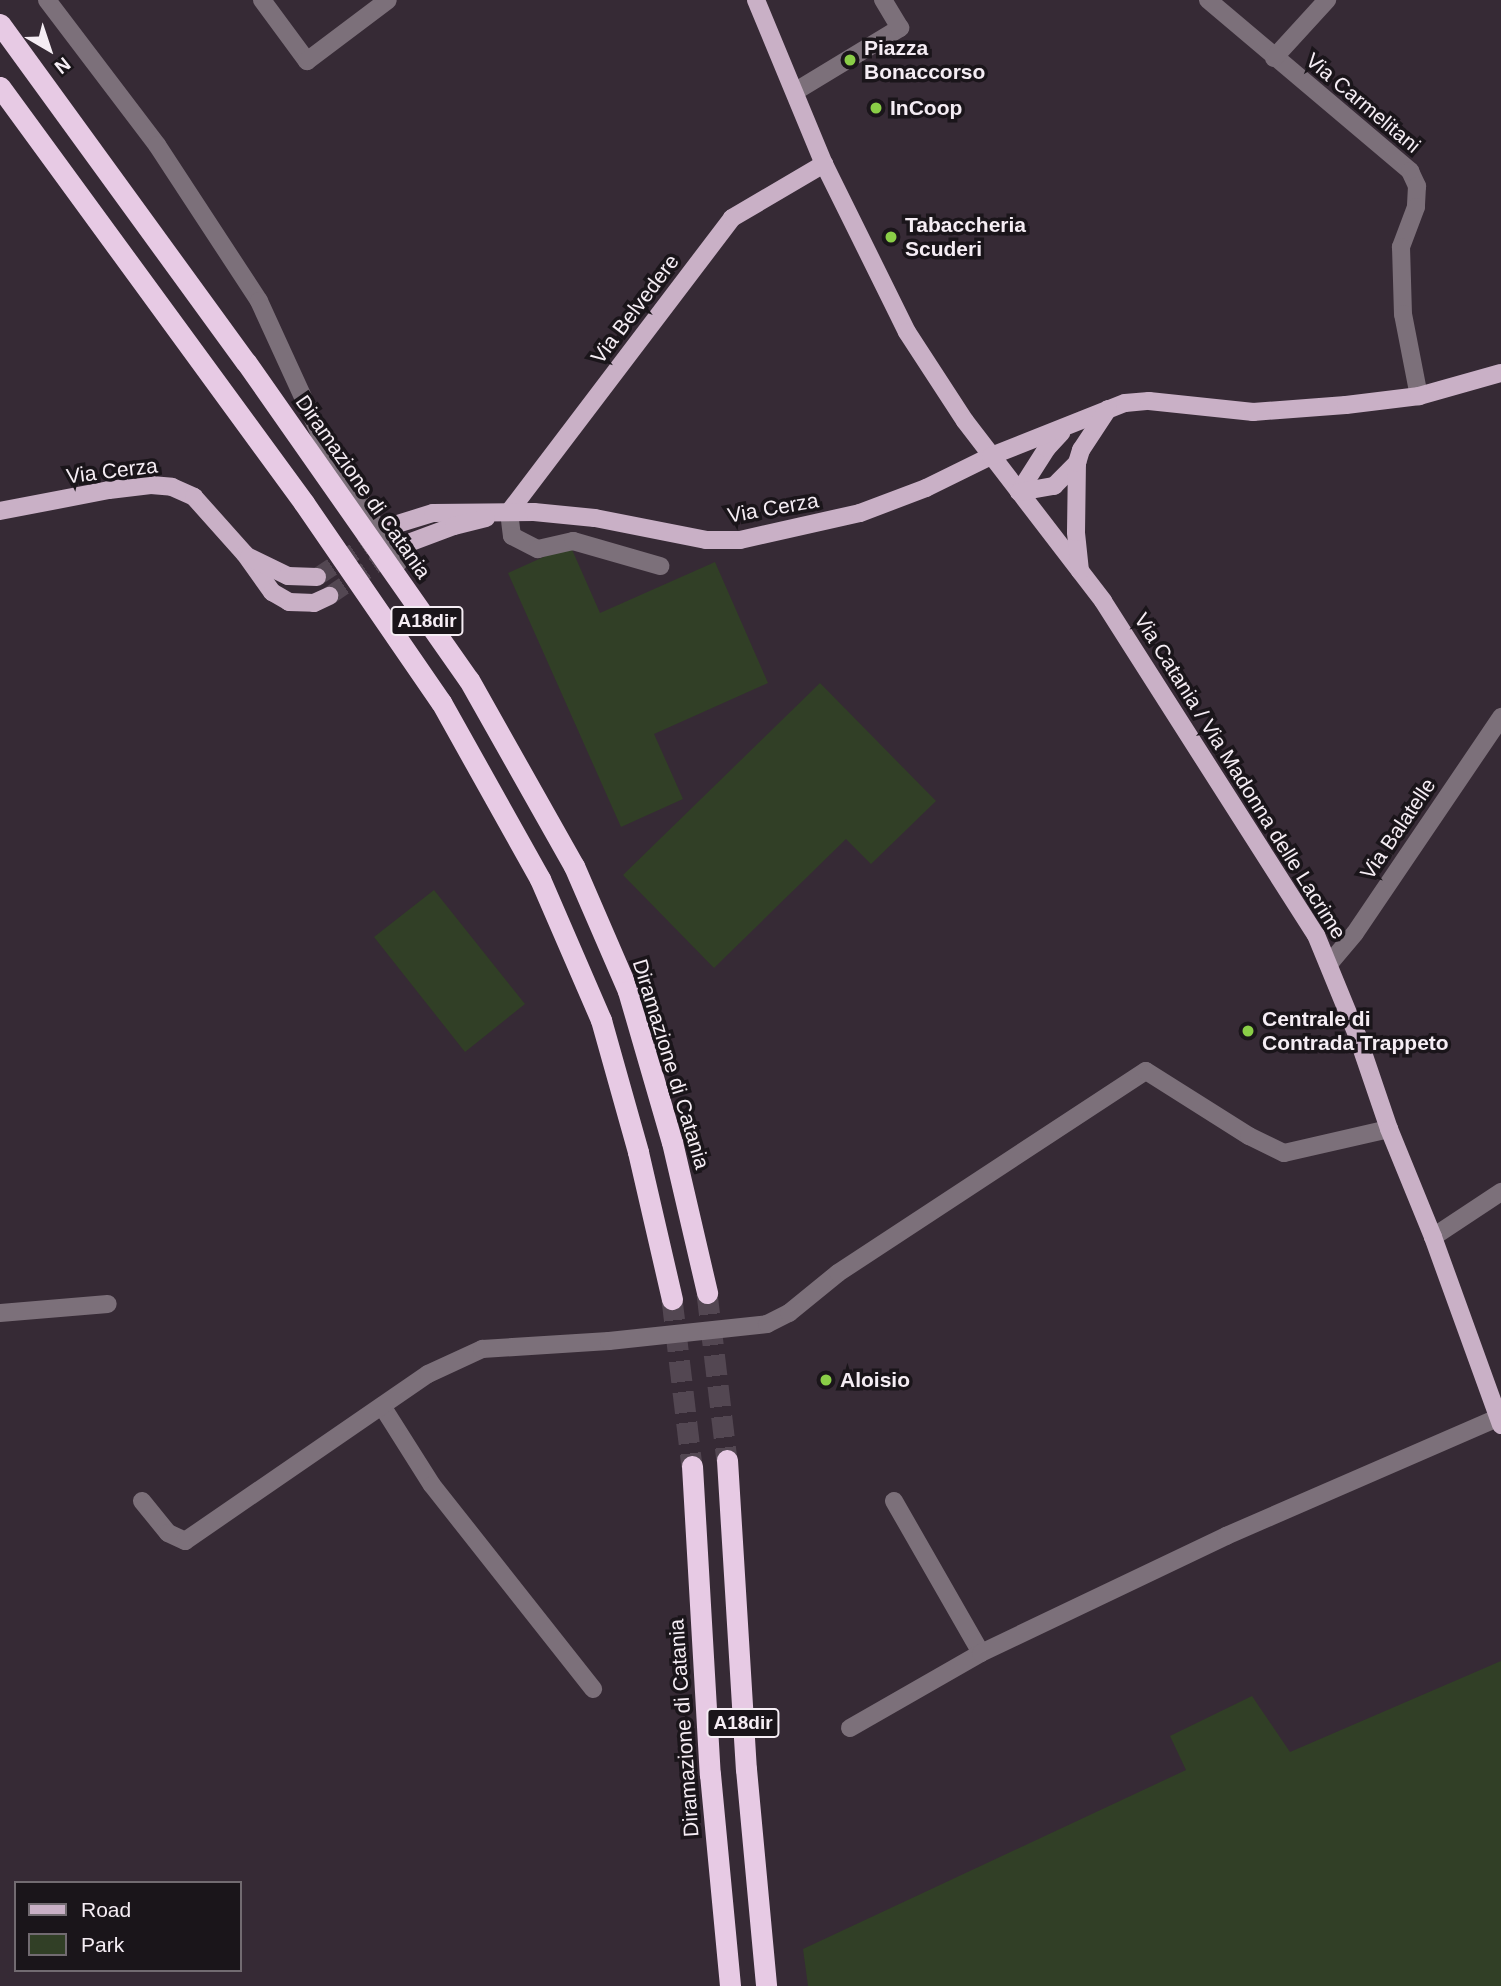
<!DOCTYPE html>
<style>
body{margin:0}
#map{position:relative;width:1501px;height:1986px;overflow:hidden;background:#362a35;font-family:Arial,sans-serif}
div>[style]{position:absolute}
.green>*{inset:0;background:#313f26}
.major-tunnel>*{height:18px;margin-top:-9px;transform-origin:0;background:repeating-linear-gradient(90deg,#534752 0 18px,transparent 0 27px)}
.highway-tunnel>*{height:21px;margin-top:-10.5px;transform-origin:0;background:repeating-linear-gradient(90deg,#534752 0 21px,transparent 0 31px)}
.minor>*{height:18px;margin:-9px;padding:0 9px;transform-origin:9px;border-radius:9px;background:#7c707a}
.major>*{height:18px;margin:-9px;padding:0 9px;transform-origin:9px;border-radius:9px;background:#c9b0c6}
.highway>*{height:21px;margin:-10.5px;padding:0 10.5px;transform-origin:10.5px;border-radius:10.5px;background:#e7cae4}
.dots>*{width:19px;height:19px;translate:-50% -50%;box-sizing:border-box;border:4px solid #1a151a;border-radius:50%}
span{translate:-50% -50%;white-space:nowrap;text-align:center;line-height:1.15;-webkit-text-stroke:7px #1a151a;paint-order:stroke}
.shield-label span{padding:2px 5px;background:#1a151a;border:2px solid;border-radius:5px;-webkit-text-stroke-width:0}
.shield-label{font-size:19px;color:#f5edf4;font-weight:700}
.poi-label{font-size:21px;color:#f5edf4;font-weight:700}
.left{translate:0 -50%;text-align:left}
.street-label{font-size:21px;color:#f5edf4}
.legend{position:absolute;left:14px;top:1881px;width:228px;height:91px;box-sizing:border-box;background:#1a151a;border:2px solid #726b71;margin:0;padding:9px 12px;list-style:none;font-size:21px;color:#f5edf4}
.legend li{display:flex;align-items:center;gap:14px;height:35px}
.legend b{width:35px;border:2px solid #726b71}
.north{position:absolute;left:14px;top:14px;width:70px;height:70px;-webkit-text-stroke:5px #1a151a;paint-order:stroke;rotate:141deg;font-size:19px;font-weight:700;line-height:28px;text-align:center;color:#f5edf4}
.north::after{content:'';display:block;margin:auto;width:24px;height:32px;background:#f5edf4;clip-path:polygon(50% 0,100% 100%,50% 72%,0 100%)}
</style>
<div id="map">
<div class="green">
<i style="clip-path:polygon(570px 545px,600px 613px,715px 562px,768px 683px,654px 734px,683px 799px,621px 827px,508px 573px)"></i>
<i style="clip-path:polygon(820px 683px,936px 801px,871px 864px,846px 839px,714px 968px,623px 875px)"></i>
<i style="clip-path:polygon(434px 890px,525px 1004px,465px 1052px,374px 937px)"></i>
<i style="clip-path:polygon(1501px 1661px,1501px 1986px,808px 1986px,803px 1949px,1186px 1770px,1170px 1736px,1252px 1696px,1290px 1752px)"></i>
</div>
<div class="major-tunnel">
<i style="left:317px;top:577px;width:79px;rotate:-33.7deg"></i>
<i style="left:329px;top:596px;width:78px;rotate:-34.5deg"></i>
</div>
<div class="highway-tunnel">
<i style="left:707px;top:1293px;width:168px;rotate:83.2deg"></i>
<i style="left:672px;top:1299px;width:168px;rotate:83.2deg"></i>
</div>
<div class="minor">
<i style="left:47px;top:0;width:182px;rotate:52.8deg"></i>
<i style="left:157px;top:145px;width:186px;rotate:56.8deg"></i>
<i style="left:259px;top:301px;width:144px;rotate:65.4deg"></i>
<i style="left:319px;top:432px;width:153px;rotate:58.9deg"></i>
<i style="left:262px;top:0;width:76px;rotate:53.6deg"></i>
<i style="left:307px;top:61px;width:101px;rotate:-37deg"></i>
<i style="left:1208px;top:0;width:265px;rotate:40.2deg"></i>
<i style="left:1410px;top:171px;width:17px;rotate:65deg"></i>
<i style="left:1417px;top:186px;width:21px;rotate:93deg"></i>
<i style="left:1416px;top:207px;width:43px;rotate:110.6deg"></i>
<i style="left:1401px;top:247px;width:67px;rotate:88.3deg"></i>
<i style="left:1403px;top:314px;width:84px;rotate:79deg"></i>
<i style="left:1274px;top:58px;width:79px;rotate:-47.6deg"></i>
<i style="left:796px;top:91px;width:122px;rotate:-31.2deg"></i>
<i style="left:900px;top:28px;width:33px;rotate:-121deg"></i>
<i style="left:509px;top:512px;width:24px;rotate:83deg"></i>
<i style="left:512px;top:536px;width:29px;rotate:27deg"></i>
<i style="left:538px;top:549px;width:36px;rotate:-13deg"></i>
<i style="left:573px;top:541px;width:91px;rotate:16deg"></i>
<i style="left:1329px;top:964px;width:40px;rotate:-50deg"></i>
<i style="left:1355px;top:933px;width:261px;rotate:-55.9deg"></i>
<i style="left:1433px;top:1237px;width:82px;rotate:-33.5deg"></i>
<i style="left:0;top:1313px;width:108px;rotate:-4.8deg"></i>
<i style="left:382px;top:1406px;width:93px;rotate:57.7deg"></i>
<i style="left:432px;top:1485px;width:260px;rotate:51.7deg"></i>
<i style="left:142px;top:1501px;width:41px;rotate:50.9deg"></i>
<i style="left:168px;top:1533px;width:19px;rotate:25deg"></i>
<i style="left:185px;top:1541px;width:295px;rotate:-34.5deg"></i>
<i style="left:428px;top:1374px;width:60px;rotate:-24.8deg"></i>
<i style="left:482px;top:1349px;width:127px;rotate:-3.6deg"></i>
<i style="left:609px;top:1341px;width:159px;rotate:-6.1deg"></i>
<i style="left:767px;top:1324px;width:25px;rotate:-27deg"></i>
<i style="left:789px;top:1313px;width:63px;rotate:-39.2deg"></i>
<i style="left:838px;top:1273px;width:368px;rotate:-33.3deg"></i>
<i style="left:1146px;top:1071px;width:122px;rotate:32.3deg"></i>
<i style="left:1249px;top:1136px;width:39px;rotate:26deg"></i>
<i style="left:1284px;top:1153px;width:108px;rotate:-12.9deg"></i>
<i style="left:894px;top:1501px;width:175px;rotate:60.2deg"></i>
<i style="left:850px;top:1728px;width:151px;rotate:-29.8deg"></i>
<i style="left:981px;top:1653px;width:272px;rotate:-25.5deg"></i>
<i style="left:1226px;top:1536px;width:296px;rotate:-23.5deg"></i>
</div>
<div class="major">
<i style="left:756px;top:0;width:178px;rotate:67.5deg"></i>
<i style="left:824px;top:164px;width:187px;rotate:63.7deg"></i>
<i style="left:907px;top:332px;width:106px;rotate:56.9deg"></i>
<i style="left:965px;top:421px;width:227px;rotate:52.5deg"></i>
<i style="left:1103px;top:601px;width:396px;rotate:57.5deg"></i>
<i style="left:1316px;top:935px;width:108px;rotate:67.7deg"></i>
<i style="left:1357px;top:1035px;width:99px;rotate:71.2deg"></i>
<i style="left:1389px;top:1129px;width:117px;rotate:67.8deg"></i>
<i style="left:1433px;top:1237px;width:200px;rotate:70.1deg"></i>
<i style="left:1019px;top:492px;width:52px;rotate:-57.5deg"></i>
<i style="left:1047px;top:448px;width:21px;rotate:-47deg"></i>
<i style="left:1019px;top:492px;width:36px;rotate:-10deg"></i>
<i style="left:1054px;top:486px;width:33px;rotate:-45deg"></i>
<i style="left:0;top:511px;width:111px;rotate:-10.9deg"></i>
<i style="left:109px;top:490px;width:42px;rotate:-6.8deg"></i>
<i style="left:151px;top:485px;width:21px;rotate:5deg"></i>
<i style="left:172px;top:487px;width:24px;rotate:24deg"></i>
<i style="left:194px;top:497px;width:76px;rotate:48.2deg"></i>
<i style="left:245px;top:554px;width:47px;rotate:54.6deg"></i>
<i style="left:272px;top:592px;width:20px;rotate:30deg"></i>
<i style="left:289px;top:602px;width:25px;rotate:2deg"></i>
<i style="left:314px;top:603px;width:17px;rotate:-25deg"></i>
<i style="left:509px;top:512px;width:369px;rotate:-52.8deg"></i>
<i style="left:732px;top:218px;width:107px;rotate:-30.4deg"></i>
<i style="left:394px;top:525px;width:41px;rotate:-17.1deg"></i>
<i style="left:433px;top:513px;width:101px;rotate:-0.6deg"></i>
<i style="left:534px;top:512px;width:61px;rotate:5.6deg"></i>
<i style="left:595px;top:518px;width:113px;rotate:11.2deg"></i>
<i style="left:706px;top:540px;width:34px"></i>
<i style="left:740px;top:540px;width:123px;rotate:-12.7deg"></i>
<i style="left:860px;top:513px;width:71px;rotate:-20.7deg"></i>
<i style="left:926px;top:488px;width:72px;rotate:-26.2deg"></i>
<i style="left:991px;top:456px;width:144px;rotate:-21.6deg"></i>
<i style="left:1125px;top:403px;width:24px;rotate:-5deg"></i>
<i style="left:1149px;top:401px;width:105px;rotate:6deg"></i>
<i style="left:1253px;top:412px;width:93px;rotate:-4.3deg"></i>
<i style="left:1346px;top:405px;width:74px;rotate:-7deg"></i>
<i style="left:1419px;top:396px;width:85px;rotate:-15.7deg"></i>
<i style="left:403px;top:545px;width:54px;rotate:-20.4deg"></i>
<i style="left:454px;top:526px;width:33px;rotate:-14deg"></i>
<i style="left:249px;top:557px;width:43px;rotate:26deg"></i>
<i style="left:288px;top:576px;width:29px;rotate:2deg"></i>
<i style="left:1080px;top:571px;width:39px;rotate:-96deg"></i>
<i style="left:1076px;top:532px;width:69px;rotate:-89.2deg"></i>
<i style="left:1077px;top:463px;width:14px;rotate:-73deg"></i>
<i style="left:1081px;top:450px;width:49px;rotate:-56.6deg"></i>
</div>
<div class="highway">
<i style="left:0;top:24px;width:418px;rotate:54deg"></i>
<i style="left:246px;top:362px;width:388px;rotate:55deg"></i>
<i style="left:469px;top:680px;width:214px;rotate:60.6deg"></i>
<i style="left:574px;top:866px;width:136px;rotate:66.6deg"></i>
<i style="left:628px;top:991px;width:157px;rotate:73.8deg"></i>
<i style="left:672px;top:1142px;width:155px;rotate:76.9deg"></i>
<i style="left:0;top:87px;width:515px;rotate:53.84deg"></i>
<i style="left:304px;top:503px;width:242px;rotate:55.5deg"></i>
<i style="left:441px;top:702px;width:203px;rotate:60.8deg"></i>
<i style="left:540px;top:879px;width:154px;rotate:66.6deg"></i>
<i style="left:601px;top:1020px;width:137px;rotate:74.3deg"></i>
<i style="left:638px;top:1152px;width:151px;rotate:77deg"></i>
<i style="left:727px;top:1460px;width:310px;rotate:86.5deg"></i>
<i style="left:746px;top:1769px;width:218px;rotate:84.7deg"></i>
<i style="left:692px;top:1466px;width:309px;rotate:86.7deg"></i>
<i style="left:710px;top:1774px;width:213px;rotate:84.6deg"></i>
</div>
<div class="dots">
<i style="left:850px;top:60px;background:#8ace47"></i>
<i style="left:876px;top:108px;background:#8ace47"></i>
<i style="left:891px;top:237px;background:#8ace47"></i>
<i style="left:1248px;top:1031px;background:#8ace47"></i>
<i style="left:826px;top:1380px;background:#8ace47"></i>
</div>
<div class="shield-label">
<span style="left:427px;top:621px">A18dir</span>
<span style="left:743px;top:1723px">A18dir</span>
</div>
<div class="poi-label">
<span class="left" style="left:864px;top:60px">Piazza<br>Bonaccorso</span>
<span class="left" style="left:890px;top:108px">InCoop</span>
<span class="left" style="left:905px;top:237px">Tabaccheria<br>Scuderi</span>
<span class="left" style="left:1262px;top:1031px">Centrale di<br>Contrada Trappeto</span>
<span class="left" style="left:840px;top:1380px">Aloisio</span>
</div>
<div class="street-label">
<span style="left:1363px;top:103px;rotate:40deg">Via Carmelitani</span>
<span style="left:635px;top:309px;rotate:-53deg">Via Belvedere</span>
<span style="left:112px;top:471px;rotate:-7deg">Via Cerza</span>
<span style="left:363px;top:487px;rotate:55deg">Diramazione di Catania</span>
<span style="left:773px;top:508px;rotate:-10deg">Via Cerza</span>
<span style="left:1240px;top:776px;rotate:58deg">Via Catania / Via Madonna delle Lacrime</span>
<span style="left:1398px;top:829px;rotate:-56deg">Via Balatelle</span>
<span style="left:671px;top:1064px;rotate:73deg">Diramazione di Catania</span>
<span style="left:684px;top:1728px;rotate:-94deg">Diramazione di Catania</span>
</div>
<ul class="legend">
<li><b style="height:9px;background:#c9b0c6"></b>Road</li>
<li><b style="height:19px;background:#313f26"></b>Park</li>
</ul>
<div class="north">N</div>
</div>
